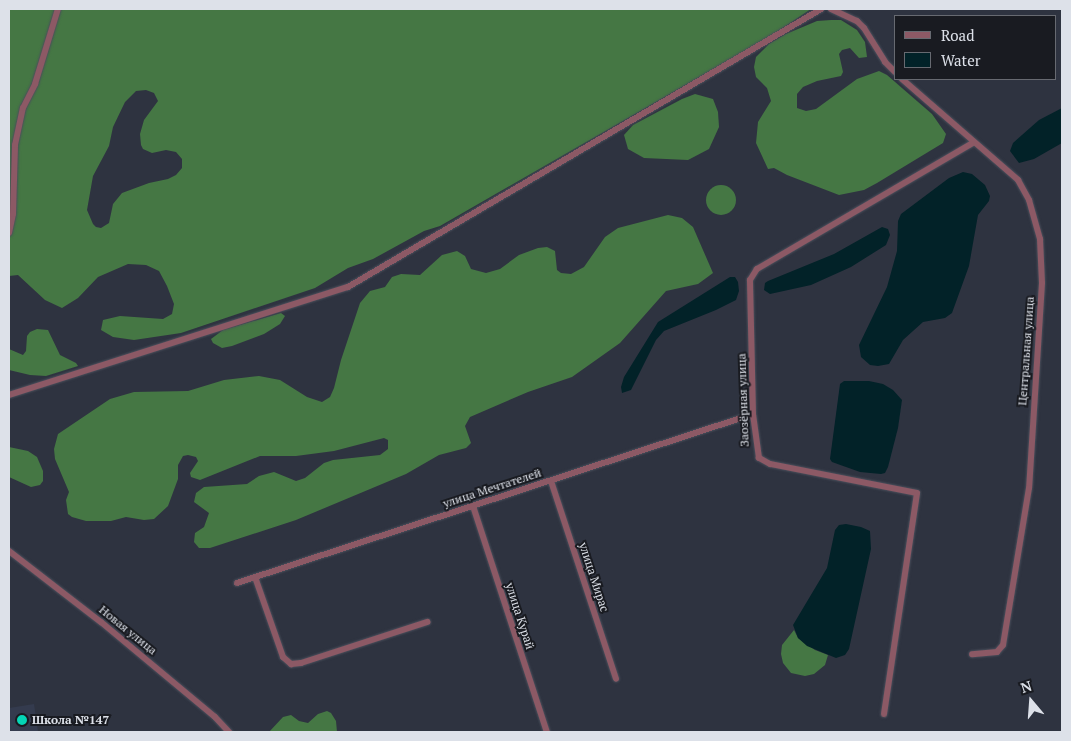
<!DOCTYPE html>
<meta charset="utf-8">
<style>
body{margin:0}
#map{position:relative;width:1071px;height:741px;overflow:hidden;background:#2e3340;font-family:"PT Serif",serif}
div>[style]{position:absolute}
.built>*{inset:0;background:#343b4e}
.forest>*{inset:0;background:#457744}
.round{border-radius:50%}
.water>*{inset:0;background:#022228}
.roads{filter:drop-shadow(0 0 1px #4a4f5b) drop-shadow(0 0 1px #4a4f5b)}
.minor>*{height:6px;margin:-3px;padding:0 3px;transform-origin:3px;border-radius:3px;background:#8c5965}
.dots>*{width:14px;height:14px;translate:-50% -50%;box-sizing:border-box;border:2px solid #191b21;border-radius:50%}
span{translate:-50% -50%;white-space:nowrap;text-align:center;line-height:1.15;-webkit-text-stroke:4px #191b21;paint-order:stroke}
.street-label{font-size:12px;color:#dde1e9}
.poi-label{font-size:12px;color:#dde1e9;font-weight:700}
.left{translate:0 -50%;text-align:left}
.frame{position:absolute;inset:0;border:10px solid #dde1e9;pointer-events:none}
.legend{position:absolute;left:894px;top:15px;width:162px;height:65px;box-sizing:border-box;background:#191b21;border:1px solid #676a71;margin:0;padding:6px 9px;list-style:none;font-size:15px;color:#dde1e9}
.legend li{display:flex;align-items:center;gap:10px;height:25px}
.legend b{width:25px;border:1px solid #676a71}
.north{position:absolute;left:1006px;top:676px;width:50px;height:50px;-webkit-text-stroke:4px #191b21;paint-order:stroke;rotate:342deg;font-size:14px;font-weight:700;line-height:20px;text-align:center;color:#dde1e9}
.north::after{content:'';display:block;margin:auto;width:18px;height:22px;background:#dde1e9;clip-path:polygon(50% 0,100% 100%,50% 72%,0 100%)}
</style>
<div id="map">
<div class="built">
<i style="clip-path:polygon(34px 704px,38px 732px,9px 732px,9px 708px)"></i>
</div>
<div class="forest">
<i style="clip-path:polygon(evenodd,9px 9px,811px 9px,769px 37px,440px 226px,424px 231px,373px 259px,348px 268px,315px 288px,181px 333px,134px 340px,113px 337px,101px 330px,103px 320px,120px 316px,163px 319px,172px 314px,174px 304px,167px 286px,159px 271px,146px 265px,128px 264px,98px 277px,78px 298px,62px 308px,45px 300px,18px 275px,9px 276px,9px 9px,146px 90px,154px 93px,158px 101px,144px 120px,140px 134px,141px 145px,143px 149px,152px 153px,166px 150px,176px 152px,182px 159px,182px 168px,176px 175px,168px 179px,149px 183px,122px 193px,113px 204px,109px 223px,101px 228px,96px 227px,93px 224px,87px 210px,93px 176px,109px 146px,113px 127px,125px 102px,136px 91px,146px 90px)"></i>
<i style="clip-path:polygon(831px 20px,841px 20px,857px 30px,865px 42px,867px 57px,859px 58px,850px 48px,842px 50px,839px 54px,843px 72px,841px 76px,817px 81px,803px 87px,797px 94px,797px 108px,806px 111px,816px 109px,857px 79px,879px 71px,887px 75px,932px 114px,946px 134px,943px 143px,877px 183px,864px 190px,839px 195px,787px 175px,774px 168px,768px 169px,756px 143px,758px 122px,771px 101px,767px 88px,756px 77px,754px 67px,756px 57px,769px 44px,786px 34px,817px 21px)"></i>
<i style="clip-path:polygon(695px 94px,713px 99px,718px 112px,719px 127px,709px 149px,688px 160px,644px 158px,628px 149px,624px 135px,633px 125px,682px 99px)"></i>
<i class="round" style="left:706px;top:185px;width:30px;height:30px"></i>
<i style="clip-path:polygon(668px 215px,682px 218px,693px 227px,713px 273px,698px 284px,666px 291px,620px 343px,572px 377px,528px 392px,470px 417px,465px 426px,471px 443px,466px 448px,439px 455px,406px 474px,296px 520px,210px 548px,199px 548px,194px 542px,195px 533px,204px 527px,209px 513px,194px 502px,196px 493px,204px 487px,247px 484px,259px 476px,274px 472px,296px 481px,305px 478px,324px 463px,333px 460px,380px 455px,388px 449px,388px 440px,384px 438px,334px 451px,296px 456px,260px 456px,200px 480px,191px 477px,190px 473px,198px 461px,196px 457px,188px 455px,183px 456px,178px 465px,178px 479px,168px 506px,154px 519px,144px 520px,126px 517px,111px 521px,86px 521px,72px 517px,68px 514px,66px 500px,69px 492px,55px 459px,54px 449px,58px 434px,110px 399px,134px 392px,188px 391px,224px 380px,259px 376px,280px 380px,307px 397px,322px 402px,330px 397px,334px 388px,341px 360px,360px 303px,370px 291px,385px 287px,392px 277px,401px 274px,420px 275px,442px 255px,457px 251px,465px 256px,471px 269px,486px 273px,500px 269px,519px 255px,538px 248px,547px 247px,555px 251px,557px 270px,561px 273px,571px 274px,584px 267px,605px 237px,618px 228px)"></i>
<i style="clip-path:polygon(281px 313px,285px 316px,280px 324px,264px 334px,232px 346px,222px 348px,213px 343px,211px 339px,223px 330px)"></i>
<i style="clip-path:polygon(37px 329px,48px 330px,60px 355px,76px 363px,78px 366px,46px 376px,30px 375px,9px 370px,9px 349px,23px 355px,26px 351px,27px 336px,30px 332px)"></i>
<i style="clip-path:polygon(9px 447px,28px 451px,37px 457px,43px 471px,43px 481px,40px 485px,31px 487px,9px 477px)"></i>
<i style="clip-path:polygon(794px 630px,798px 638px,815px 650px,828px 655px,825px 665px,814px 674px,805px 676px,791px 673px,783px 663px,781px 654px,782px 645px)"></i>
<i style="clip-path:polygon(327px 711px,331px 713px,336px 721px,337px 732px,269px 732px,283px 717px,291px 715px,299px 721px,308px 723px,318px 714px)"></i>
</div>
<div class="water">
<i style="clip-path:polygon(1062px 108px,1062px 143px,1034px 159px,1019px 163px,1010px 151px,1013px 143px,1039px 120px)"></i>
<i style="clip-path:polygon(963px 172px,972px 174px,985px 185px,990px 196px,989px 201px,978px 215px,969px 266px,952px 313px,945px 318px,923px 322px,903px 340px,889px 364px,878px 366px,870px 365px,861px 357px,859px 345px,887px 287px,897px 251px,898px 221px,901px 214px,949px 178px)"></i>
<i style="clip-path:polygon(882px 227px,888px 229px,890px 235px,886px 245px,851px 267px,811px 285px,770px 294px,764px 290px,765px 283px,768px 281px,834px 254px)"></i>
<i style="clip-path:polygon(730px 277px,735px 277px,738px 282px,739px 291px,736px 300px,716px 310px,664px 331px,656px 340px,631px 390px,622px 393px,621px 387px,624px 377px,658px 322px)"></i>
<i style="clip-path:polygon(844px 381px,869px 381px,883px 384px,893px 390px,902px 400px,898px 428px,888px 467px,885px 473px,881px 474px,860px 472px,832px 462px,830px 459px,840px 384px)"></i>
<i style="clip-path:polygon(846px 524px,861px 527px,870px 531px,871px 549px,849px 649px,845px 655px,836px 658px,807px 646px,798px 638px,793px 625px,827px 568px,835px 530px,839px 525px)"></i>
</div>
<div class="roads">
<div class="minor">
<i style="left:831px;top:9px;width:29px;rotate:25deg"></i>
<i style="left:857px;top:21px;width:10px;rotate:45deg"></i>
<i style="left:864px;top:28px;width:40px;rotate:58deg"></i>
<i style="left:885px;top:62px;width:14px;rotate:45deg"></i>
<i style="left:902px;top:79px;width:154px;rotate:41deg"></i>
<i style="left:1018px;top:180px;width:23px;rotate:61deg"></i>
<i style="left:1029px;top:200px;width:41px;rotate:74.2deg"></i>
<i style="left:1040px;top:239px;width:44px;rotate:87.4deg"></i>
<i style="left:1042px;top:283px;width:205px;rotate:93.6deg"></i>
<i style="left:1029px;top:488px;width:159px;rotate:99.4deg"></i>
<i style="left:1003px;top:645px;width:9px;rotate:131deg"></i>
<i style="left:997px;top:652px;width:25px;rotate:175deg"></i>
<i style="left:9px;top:233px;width:19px;rotate:-78deg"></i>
<i style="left:13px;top:214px;width:69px;rotate:-88.3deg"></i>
<i style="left:15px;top:145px;width:38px;rotate:-78deg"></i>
<i style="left:23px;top:108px;width:27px;rotate:-63deg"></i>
<i style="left:35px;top:84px;width:78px;rotate:-73deg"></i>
<i style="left:9px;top:395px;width:356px;rotate:-17.7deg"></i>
<i style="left:348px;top:287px;width:549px;rotate:-30.44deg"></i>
<i style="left:551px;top:481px;width:208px;rotate:71.8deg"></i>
<i style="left:473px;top:506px;width:238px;rotate:71.9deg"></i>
<i style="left:9px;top:551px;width:116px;rotate:37.7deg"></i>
<i style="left:101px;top:622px;width:148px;rotate:39.8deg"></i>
<i style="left:215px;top:717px;width:21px;rotate:47deg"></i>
<i style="left:255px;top:577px;width:85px;rotate:70.7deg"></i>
<i style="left:283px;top:657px;width:11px;rotate:41deg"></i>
<i style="left:291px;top:664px;width:10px;rotate:-6deg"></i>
<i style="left:301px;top:663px;width:133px;rotate:-18deg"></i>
<i style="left:237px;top:583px;width:543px;rotate:-18.13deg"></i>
<i style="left:884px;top:714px;width:223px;rotate:-81.5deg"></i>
<i style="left:917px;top:493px;width:150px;rotate:-168.8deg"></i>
<i style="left:770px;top:464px;width:13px;rotate:-151deg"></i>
<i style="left:759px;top:458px;width:44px;rotate:-97.8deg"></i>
<i style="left:753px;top:414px;width:134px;rotate:-91.3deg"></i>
<i style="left:750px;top:280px;width:13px;rotate:-58deg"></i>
<i style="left:757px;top:269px;width:251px;rotate:-30.3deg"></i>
</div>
</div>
<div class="dots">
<i style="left:22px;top:720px;background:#05d5b6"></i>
</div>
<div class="street-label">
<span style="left:1026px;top:351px;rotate:-86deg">Центральная улица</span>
<span style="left:743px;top:400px;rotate:-92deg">Заозёрная улица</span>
<span style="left:492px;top:488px;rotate:-18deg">улица Мечтателей</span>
<span style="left:594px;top:577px;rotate:72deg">улица Мирас</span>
<span style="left:520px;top:616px;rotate:72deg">улица Курай</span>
<span style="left:128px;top:630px;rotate:39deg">Новая улица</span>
</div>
<div class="poi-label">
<span class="left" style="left:32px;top:720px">Школа №147</span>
</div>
<div class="frame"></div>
<ul class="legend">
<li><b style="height:6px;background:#8c5965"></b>Road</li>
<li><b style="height:14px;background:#022228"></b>Water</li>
</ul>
<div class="north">N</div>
</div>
